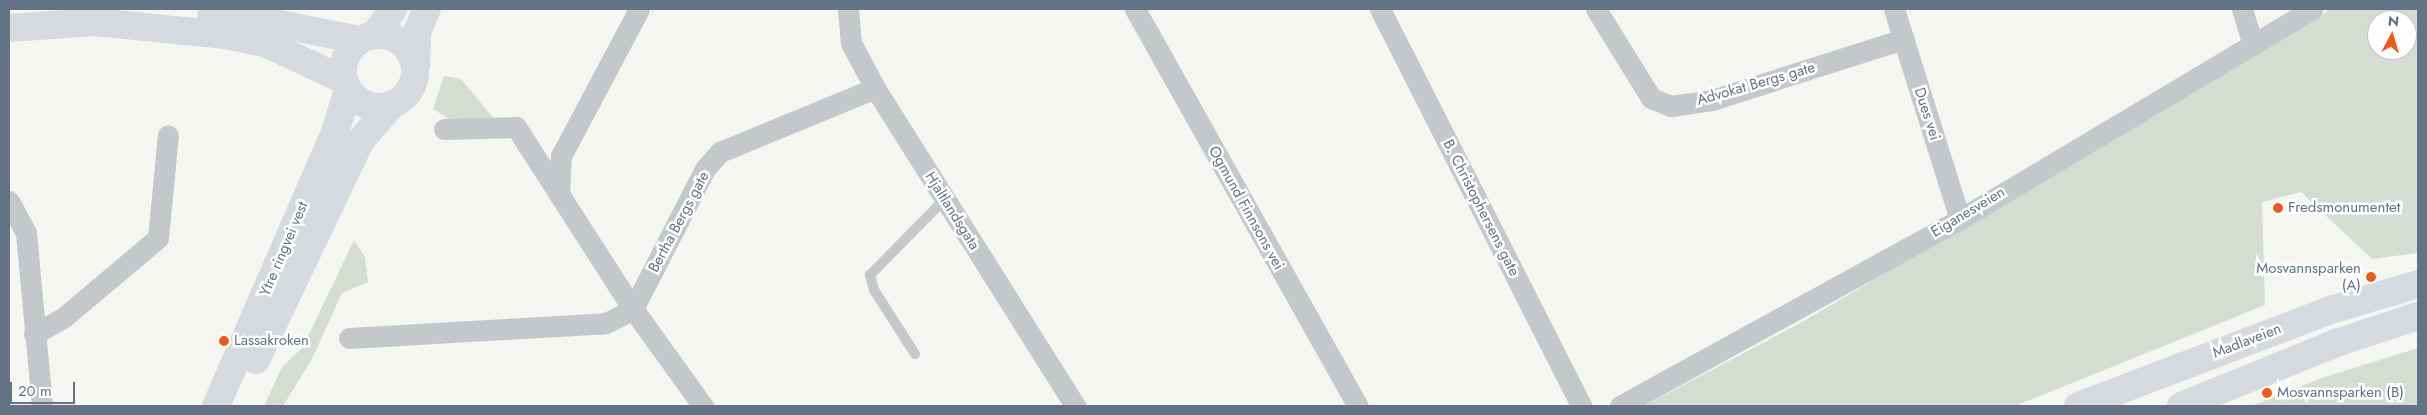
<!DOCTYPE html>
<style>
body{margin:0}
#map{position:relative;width:2427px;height:415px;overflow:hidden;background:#f5f6f1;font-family:Jost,sans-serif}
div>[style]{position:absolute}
.green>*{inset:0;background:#d5ddd2}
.service>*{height:10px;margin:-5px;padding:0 5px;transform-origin:5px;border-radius:5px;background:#c4c8cb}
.minor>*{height:21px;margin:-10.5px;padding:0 10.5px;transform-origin:10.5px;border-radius:10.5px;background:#c4c8cb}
.secondary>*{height:28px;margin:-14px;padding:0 14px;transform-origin:14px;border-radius:14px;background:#d6dadf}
.primary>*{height:28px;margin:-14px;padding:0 14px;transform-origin:14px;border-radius:14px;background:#d6dadf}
.primary>.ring{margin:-14px;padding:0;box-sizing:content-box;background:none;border:28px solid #d6dadf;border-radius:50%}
.dots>*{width:14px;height:14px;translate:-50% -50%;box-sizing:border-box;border:2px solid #fff;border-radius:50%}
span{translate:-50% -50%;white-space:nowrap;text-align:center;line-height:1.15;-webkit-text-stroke:5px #fff;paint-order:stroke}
.street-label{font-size:15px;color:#627385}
.poi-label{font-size:15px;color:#627385}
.left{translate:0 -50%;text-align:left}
.right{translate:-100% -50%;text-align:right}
.frame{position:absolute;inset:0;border:10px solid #627385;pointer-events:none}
.north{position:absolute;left:2367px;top:10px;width:50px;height:50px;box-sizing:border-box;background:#fff;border:1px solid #c0c7ce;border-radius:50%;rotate:6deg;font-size:14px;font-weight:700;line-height:20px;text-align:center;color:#627385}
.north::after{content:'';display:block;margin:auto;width:18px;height:22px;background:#ee5b19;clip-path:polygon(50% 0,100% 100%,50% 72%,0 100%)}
.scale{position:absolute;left:10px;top:382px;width:65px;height:22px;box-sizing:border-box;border:2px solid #627385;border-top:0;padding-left:6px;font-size:15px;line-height:18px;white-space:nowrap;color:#627385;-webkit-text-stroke:4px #fff;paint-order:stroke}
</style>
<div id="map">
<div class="green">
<i style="clip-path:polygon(evenodd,2331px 9px,2418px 9px,2418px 253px,2372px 259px,2301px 192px,2262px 202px,2265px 305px,2015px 406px,1644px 406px,1804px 321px,2331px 9px,2377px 20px,2407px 20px,2407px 50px,2377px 50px,2377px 20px)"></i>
<i style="clip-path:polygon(444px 76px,461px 79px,494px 119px,454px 122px,433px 109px)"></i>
<i style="clip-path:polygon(354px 240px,365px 257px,368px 282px,342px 293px,312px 359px,283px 406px,264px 406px,282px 367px,303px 347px)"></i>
<i style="clip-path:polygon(2418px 348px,2418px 406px,2251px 406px,2322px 378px)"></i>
</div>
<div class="service">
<i style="left:915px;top:354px;width:76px;rotate:-122.6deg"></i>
<i style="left:874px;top:290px;width:16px;rotate:-105deg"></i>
<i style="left:870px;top:275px;width:107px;rotate:-45.4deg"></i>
</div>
<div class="minor">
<i style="left:848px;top:9px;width:34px;rotate:85deg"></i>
<i style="left:851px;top:43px;width:51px;rotate:61.9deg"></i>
<i style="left:875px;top:88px;width:376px;rotate:57.8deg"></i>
<i style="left:1135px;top:9px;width:455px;rotate:60.7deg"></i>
<i style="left:1380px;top:9px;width:445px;rotate:63.1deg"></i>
<i style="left:1596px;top:9px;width:105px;rotate:58.3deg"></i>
<i style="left:1651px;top:98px;width:22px;rotate:22deg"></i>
<i style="left:1671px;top:106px;width:41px;rotate:-8.3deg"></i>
<i style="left:1712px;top:100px;width:201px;rotate:-17.7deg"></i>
<i style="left:1894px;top:9px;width:220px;rotate:72.6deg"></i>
<i style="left:2242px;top:9px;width:37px;rotate:73deg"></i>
<i style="left:444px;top:129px;width:72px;rotate:-1.6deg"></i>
<i style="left:516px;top:127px;width:216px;rotate:57.3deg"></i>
<i style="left:633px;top:309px;width:120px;rotate:54.2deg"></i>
<i style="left:559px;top:194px;width:38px;rotate:-87deg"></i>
<i style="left:561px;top:156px;width:166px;rotate:-62deg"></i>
<i style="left:9px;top:201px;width:36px;rotate:62deg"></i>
<i style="left:26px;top:233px;width:174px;rotate:84.7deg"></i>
<i style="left:34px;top:334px;width:33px;rotate:-29deg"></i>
<i style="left:63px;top:318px;width:124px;rotate:-40.1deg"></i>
<i style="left:158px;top:238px;width:103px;rotate:-84.5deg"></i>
<i style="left:349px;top:338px;width:257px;rotate:-3.3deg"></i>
<i style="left:606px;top:323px;width:30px;rotate:-27deg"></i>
<i style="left:633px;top:309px;width:157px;rotate:-62.8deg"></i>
<i style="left:705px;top:169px;width:23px;rotate:-49deg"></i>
<i style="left:720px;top:152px;width:168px;rotate:-22.4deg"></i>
<i style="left:1620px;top:406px;width:388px;rotate:-28.8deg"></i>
<i style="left:1960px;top:219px;width:410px;rotate:-30.8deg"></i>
</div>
<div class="secondary">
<i style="left:211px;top:17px;width:58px;rotate:4.9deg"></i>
<i style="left:269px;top:22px;width:92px;rotate:11.3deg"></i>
<i style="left:9px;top:28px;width:86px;rotate:-4deg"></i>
<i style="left:95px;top:22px;width:132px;rotate:5.7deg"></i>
<i style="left:226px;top:35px;width:40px;rotate:12deg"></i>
<i style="left:265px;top:43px;width:87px;rotate:25.1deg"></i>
</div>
<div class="primary">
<i style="left:375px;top:34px;width:31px;rotate:-54deg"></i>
<i class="ring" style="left:343px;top:35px;width:44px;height:44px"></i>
<i style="left:416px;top:66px;width:34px;rotate:-88deg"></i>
<i style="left:417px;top:32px;width:25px;rotate:-67deg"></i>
<i style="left:256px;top:360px;width:244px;rotate:-64.5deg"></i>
<i style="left:361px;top:140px;width:45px;rotate:-48.6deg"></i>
<i style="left:216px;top:406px;width:299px;rotate:-66.5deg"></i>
<i style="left:335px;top:132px;width:44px;rotate:-72.8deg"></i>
<i style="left:2078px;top:406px;width:274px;rotate:-20.8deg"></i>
<i style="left:2334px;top:309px;width:88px;rotate:-16.6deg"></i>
<i style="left:2181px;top:406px;width:170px;rotate:-22.1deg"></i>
<i style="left:2339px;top:342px;width:83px;rotate:-18.2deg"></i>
</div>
<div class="dots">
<i style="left:2278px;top:208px;background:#ee5b19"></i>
<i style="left:2371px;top:277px;background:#ee5b19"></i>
<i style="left:224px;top:341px;background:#ee5b19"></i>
<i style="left:2267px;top:393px;background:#ee5b19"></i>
</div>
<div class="street-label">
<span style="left:1756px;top:84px;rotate:-16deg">Advokat Bergs gate</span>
<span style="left:1927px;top:114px;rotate:72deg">Dues vei</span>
<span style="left:1246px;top:208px;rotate:61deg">Ogmund Finnsons vei</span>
<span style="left:1481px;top:208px;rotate:63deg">B. Christophersens gate</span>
<span style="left:952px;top:211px;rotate:58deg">Hjaltlandsgata</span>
<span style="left:1968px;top:212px;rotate:-31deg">Eiganesveien</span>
<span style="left:679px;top:222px;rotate:-62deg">Bertha Bergs gate</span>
<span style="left:284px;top:249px;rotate:-67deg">Ytre ringvei vest</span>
<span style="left:2247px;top:341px;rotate:-21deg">Madlaveien</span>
</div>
<div class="poi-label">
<span class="left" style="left:2288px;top:208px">Fredsmonumentet</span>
<span class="right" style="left:2361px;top:277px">Mosvannsparken<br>(A)</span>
<span class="left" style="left:234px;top:341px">Lassakroken</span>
<span class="left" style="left:2277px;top:393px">Mosvannsparken (B)</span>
</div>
<div class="frame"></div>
<div class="north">N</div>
<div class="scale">20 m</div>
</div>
